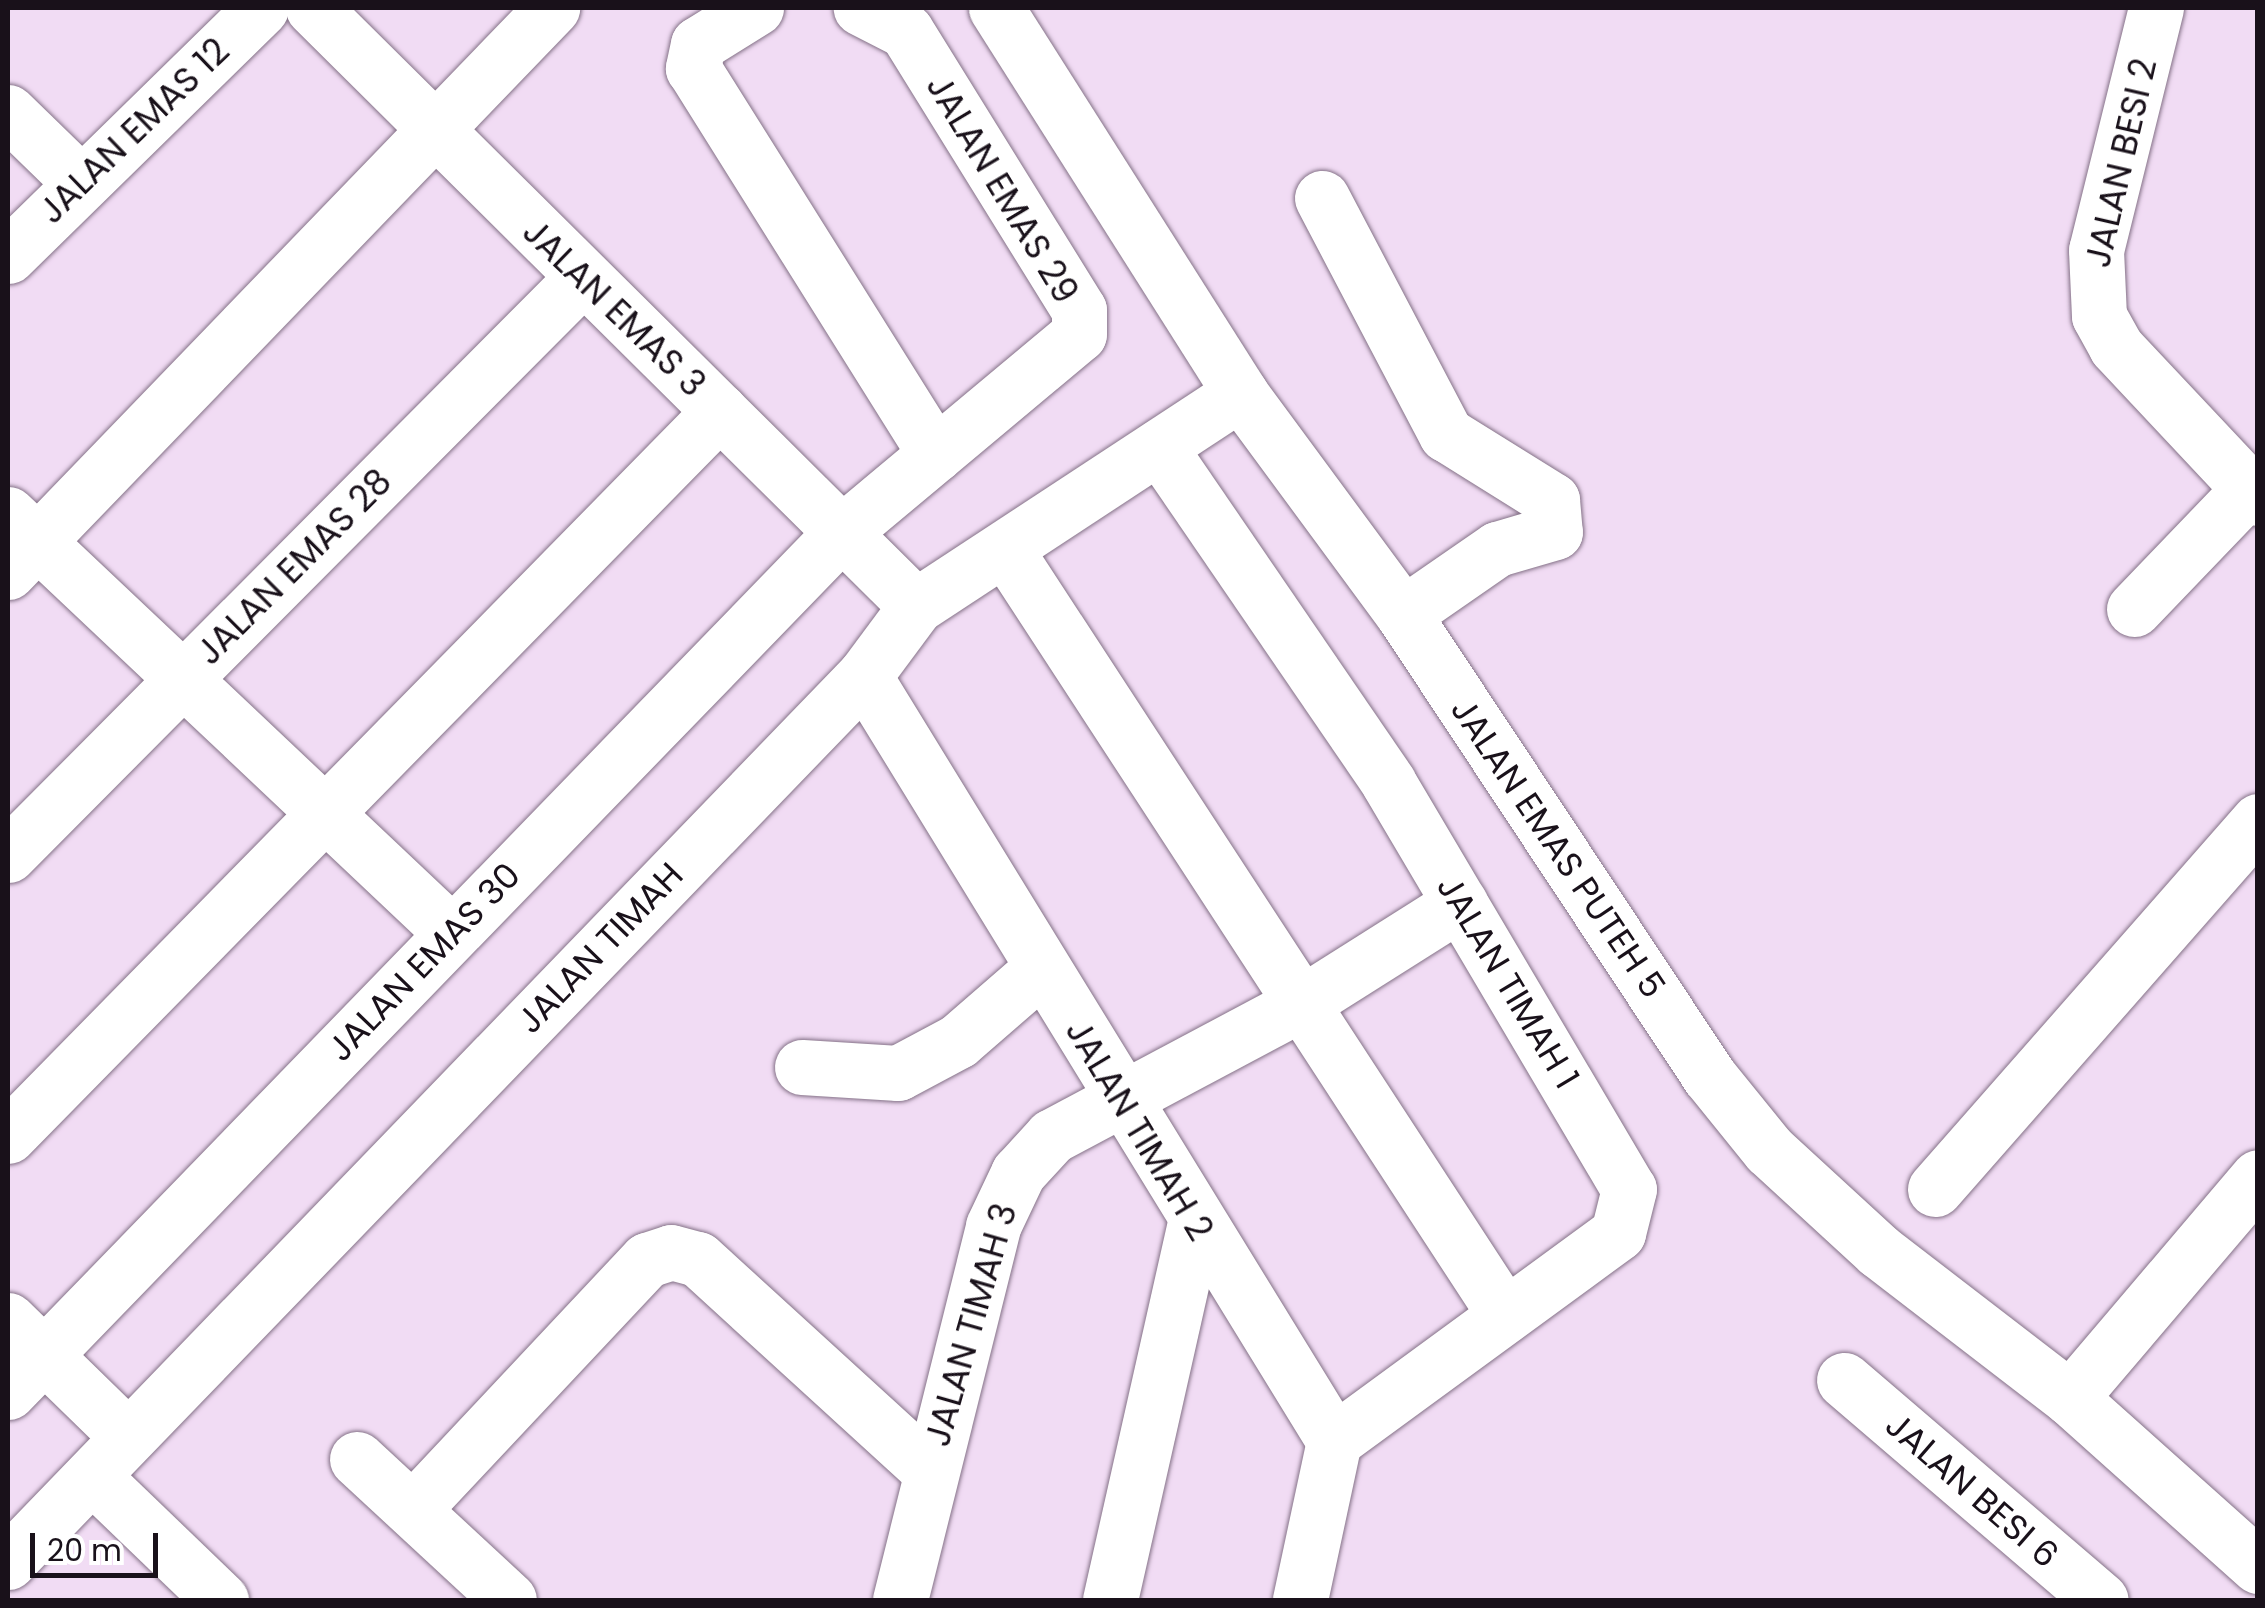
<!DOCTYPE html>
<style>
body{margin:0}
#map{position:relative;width:2265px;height:1608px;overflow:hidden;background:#f1dcf4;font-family:Poppins,sans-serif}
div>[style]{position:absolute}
.roads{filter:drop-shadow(0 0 2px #847187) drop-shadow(0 0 2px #847187)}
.minor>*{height:55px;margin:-27.5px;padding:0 27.5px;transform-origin:27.5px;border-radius:27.5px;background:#fff}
span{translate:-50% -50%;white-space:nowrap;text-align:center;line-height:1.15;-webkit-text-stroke:10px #fff;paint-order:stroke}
.street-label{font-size:35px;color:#19111a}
.frame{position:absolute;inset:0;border:10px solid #19111a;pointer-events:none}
.scale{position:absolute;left:30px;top:1533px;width:128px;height:45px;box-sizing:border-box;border:5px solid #19111a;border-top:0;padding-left:12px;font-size:30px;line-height:35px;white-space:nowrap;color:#19111a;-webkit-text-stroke:8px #fff;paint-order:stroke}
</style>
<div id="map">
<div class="roads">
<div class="minor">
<i style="left:313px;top:8px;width:849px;rotate:44.76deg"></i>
<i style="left:756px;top:8px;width:68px;rotate:148.2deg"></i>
<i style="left:698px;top:44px;width:25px;rotate:102deg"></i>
<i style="left:693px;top:68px;width:456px;rotate:57.9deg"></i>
<i style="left:996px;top:8px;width:456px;rotate:57.6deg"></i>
<i style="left:1240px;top:393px;width:275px;rotate:53.6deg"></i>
<i style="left:1403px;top:614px;width:554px;rotate:56.48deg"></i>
<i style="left:1709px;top:1076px;width:95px;rotate:51deg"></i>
<i style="left:1769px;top:1150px;width:149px;rotate:42.6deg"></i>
<i style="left:1879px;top:1251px;width:241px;rotate:37.6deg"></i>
<i style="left:2070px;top:1398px;width:252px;rotate:41.8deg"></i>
<i style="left:2156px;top:8px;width:249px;rotate:103.9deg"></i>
<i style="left:2096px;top:250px;width:66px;rotate:87.4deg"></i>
<i style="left:2099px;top:316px;width:35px;rotate:61deg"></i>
<i style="left:2116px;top:347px;width:207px;rotate:46.8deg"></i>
<i style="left:8px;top:112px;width:100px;rotate:44.2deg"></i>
<i style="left:1322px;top:198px;width:267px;rotate:62.3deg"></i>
<i style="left:1446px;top:434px;width:125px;rotate:31.9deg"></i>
<i style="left:1552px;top:500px;width:32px;rotate:85deg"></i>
<i style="left:1555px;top:532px;width:60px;rotate:163.7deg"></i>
<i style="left:1497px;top:549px;width:114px;rotate:145.3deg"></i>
<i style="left:8px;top:256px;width:354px;rotate:-44.4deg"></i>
<i style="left:1159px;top:447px;width:406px;rotate:55.6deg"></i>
<i style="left:1388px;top:782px;width:473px;rotate:59.4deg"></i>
<i style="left:1629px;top:1189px;width:45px;rotate:104deg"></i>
<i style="left:1618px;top:1233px;width:352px;rotate:143.8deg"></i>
<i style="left:8px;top:514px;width:610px;rotate:43.34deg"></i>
<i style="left:1005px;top:549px;width:915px;rotate:56.87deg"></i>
<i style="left:8px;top:572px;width:784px;rotate:-46.03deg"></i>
<i style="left:2134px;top:609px;width:166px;rotate:-46.2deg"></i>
<i style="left:864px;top:676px;width:898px;rotate:58.43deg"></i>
<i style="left:1334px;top:1441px;width:163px;rotate:102.1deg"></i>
<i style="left:8px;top:855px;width:812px;rotate:-45.15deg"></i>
<i style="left:802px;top:1067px;width:96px;rotate:3.6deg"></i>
<i style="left:898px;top:1073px;width:68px;rotate:-28.1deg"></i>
<i style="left:958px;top:1041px;width:111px;rotate:-41deg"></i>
<i style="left:8px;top:1136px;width:1016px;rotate:-45.52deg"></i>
<i style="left:1935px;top:1189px;width:490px;rotate:-48.7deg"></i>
<i style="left:8px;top:1320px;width:166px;rotate:44.3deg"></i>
<i style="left:1844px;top:1380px;width:338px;rotate:40.6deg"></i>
<i style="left:8px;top:1392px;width:1197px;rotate:-45.88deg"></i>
<i style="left:841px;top:533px;width:310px;rotate:-39.9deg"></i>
<i style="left:1079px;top:334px;width:24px;rotate:-90deg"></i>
<i style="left:1079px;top:310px;width:328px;rotate:-121.8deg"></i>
<i style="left:906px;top:31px;width:51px;rotate:-152.9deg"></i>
<i style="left:2070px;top:1398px;width:290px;rotate:-49.6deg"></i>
<i style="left:357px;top:1459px;width:207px;rotate:42.8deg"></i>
<i style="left:92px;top:1476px;width:179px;rotate:43.9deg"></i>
<i style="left:413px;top:1509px;width:342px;rotate:-46.8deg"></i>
<i style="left:647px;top:1260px;width:25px;rotate:-18deg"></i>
<i style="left:671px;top:1252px;width:28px;rotate:15deg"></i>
<i style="left:698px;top:1259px;width:311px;rotate:42.4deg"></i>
<i style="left:8px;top:1562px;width:1232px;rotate:-45.99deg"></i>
<i style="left:864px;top:676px;width:87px;rotate:-53.4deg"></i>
<i style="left:916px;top:606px;width:388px;rotate:-33.3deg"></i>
<i style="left:900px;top:1600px;width:385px;rotate:-76deg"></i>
<i style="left:993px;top:1226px;width:59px;rotate:-64.7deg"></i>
<i style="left:1018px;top:1173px;width:50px;rotate:-47.4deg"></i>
<i style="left:1052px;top:1136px;width:283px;rotate:-28deg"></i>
<i style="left:1302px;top:1003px;width:187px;rotate:-32.3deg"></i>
<i style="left:1110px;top:1600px;width:385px;rotate:-77.3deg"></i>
</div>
</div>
<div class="street-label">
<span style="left:134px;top:131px;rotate:-44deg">JALAN EMAS 12</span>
<span style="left:2121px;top:163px;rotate:-77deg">JALAN BESI 2</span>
<span style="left:1002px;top:189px;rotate:59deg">JALAN EMAS 29</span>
<span style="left:614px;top:308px;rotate:44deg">JALAN EMAS 3</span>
<span style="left:294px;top:567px;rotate:-45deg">JALAN EMAS 28</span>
<span style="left:1558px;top:848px;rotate:56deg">JALAN EMAS PUTEH 5</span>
<span style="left:600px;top:948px;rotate:-46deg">JALAN TIMAH</span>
<span style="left:424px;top:962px;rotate:-46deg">JALAN EMAS 30</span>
<span style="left:1508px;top:982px;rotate:59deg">JALAN TIMAH 1</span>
<span style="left:1139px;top:1130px;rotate:59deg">JALAN TIMAH 2</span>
<span style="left:971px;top:1325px;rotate:-74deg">JALAN TIMAH 3</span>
<span style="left:1972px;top:1490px;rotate:41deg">JALAN BESI 6</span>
</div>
<div class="frame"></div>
<div class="scale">20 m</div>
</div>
